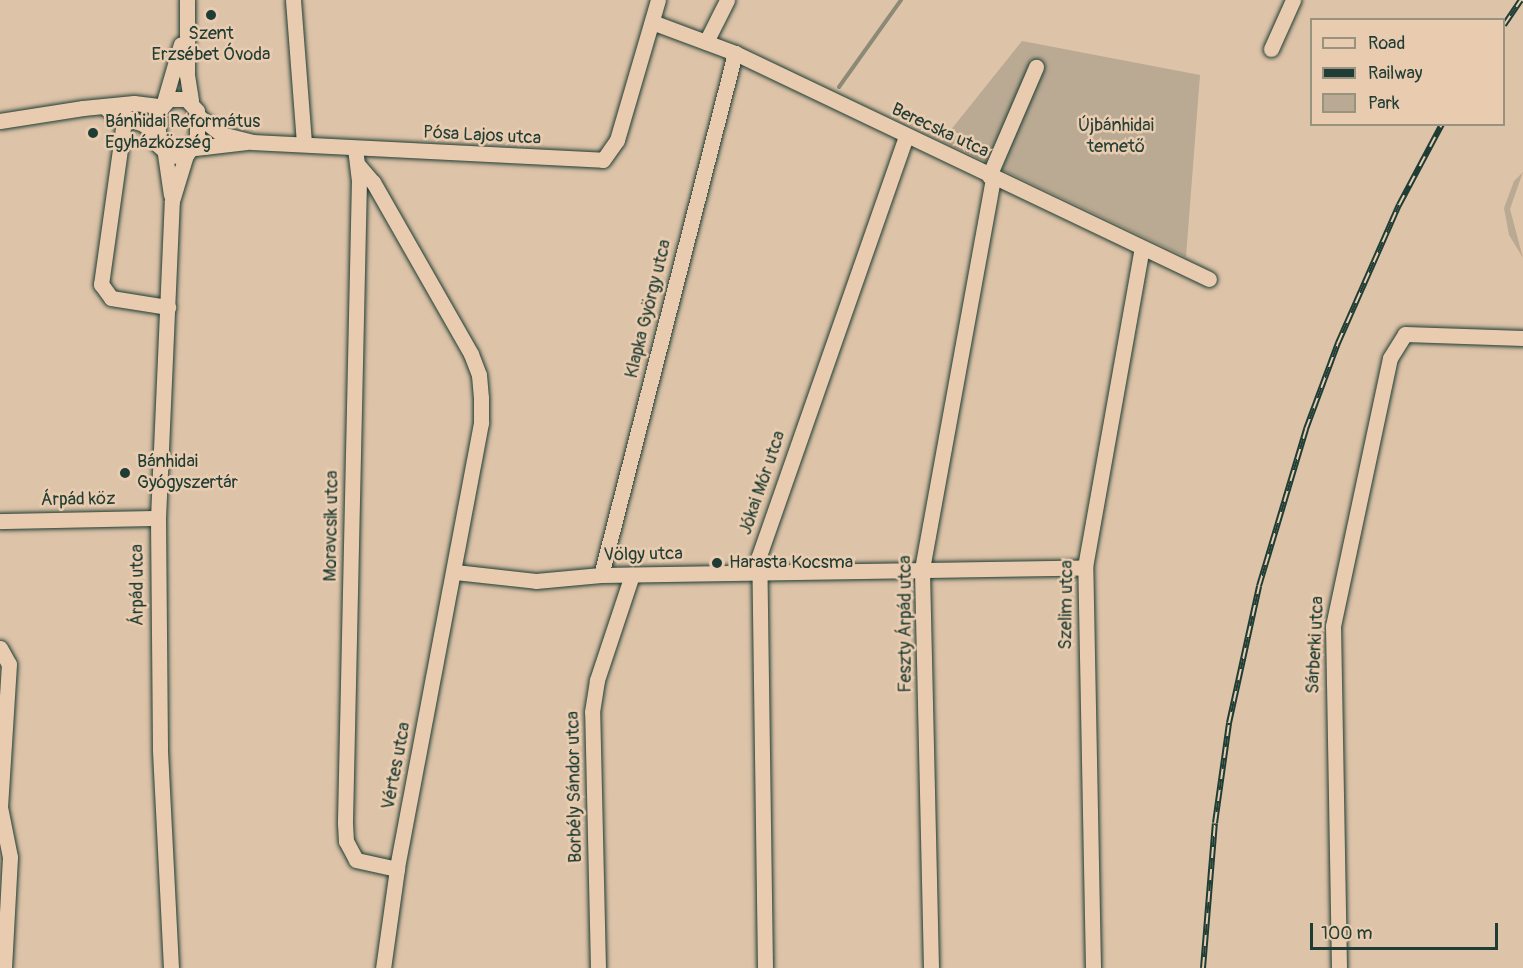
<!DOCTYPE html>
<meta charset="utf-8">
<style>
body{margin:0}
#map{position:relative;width:1523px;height:968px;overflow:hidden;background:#ddc3a8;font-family:Pangolin,sans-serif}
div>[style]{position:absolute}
.green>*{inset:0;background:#baaa93}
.stream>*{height:4px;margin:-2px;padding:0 2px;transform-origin:2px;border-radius:2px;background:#8c8a77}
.roads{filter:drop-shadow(0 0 2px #1f3d34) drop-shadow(0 0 2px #1f3d34)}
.minor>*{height:15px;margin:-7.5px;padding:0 7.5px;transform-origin:7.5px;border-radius:7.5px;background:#e9ccb0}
.rail>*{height:6px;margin-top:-3px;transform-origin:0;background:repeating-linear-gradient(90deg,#e9ccb0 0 11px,#1f3d34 0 22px);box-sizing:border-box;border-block:2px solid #1f3d34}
.dots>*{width:16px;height:16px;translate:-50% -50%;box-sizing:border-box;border:3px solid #e9ccb0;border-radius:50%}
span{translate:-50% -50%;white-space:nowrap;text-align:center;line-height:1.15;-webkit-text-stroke:5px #e9ccb0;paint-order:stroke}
.poi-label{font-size:18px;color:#1f3d34}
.left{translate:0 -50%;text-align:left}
.park-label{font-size:18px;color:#274239}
.street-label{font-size:18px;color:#1f3d34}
.legend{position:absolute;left:1310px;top:18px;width:195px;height:108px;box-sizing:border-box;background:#e9ccb0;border:2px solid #98937e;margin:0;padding:8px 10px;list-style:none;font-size:18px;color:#1f3d34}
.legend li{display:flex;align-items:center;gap:12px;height:30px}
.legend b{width:30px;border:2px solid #98937e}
.scale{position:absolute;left:1310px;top:923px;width:188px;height:27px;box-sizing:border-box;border:3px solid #1f3d34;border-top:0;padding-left:8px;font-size:18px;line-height:21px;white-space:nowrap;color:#1f3d34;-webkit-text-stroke:4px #e9ccb0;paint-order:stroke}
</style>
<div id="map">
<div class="green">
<i style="clip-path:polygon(1022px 41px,1200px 75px,1186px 257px,942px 141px)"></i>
<i style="clip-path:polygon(1523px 172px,1510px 209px,1523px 258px,1509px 235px,1504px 208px,1514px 181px)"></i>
</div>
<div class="stream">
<i style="left:839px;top:87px;width:107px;rotate:-54.5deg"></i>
</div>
<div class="roads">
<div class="minor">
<i style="left:187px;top:0;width:75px;rotate:90deg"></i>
<i style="left:187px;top:75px;width:26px;rotate:81deg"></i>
<i style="left:293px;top:0;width:144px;rotate:85.6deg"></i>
<i style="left:652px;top:22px;width:89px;rotate:20.5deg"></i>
<i style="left:735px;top:53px;width:525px;rotate:25.49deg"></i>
<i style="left:706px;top:42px;width:47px;rotate:-63.4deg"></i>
<i style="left:1271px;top:49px;width:54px;rotate:-65.8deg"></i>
<i style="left:169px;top:99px;width:17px"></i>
<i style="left:186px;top:99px;width:16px;rotate:47deg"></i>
<i style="left:197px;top:111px;width:30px;rotate:90deg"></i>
<i style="left:197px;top:141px;width:18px;rotate:128deg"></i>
<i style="left:186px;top:155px;width:16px;rotate:176deg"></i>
<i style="left:170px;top:156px;width:16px;rotate:-137deg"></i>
<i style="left:158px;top:145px;width:33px;rotate:-90deg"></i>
<i style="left:158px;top:112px;width:17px;rotate:-50deg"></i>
<i style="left:164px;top:102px;width:60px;rotate:-73.7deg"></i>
<i style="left:107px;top:109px;width:41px;rotate:22.8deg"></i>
<i style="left:145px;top:125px;width:18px;rotate:49deg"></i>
<i style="left:198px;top:116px;width:29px;rotate:38deg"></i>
<i style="left:221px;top:134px;width:32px;rotate:14deg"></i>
<i style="left:252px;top:142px;width:351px;rotate:2.9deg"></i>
<i style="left:603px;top:160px;width:24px;rotate:-55deg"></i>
<i style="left:617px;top:140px;width:146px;rotate:-73.7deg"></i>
<i style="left:0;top:121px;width:84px;rotate:-8.9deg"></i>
<i style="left:83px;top:108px;width:51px;rotate:-5.6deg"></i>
<i style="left:134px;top:103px;width:26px;rotate:7deg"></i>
<i style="left:123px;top:128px;width:158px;rotate:98deg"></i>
<i style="left:101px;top:284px;width:17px;rotate:54deg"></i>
<i style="left:111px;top:298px;width:58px;rotate:9deg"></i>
<i style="left:195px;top:148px;width:52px;rotate:-6.6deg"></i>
<i style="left:355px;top:148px;width:31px;rotate:83deg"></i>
<i style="left:359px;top:179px;width:644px;rotate:91.25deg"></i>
<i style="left:345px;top:823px;width:18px;rotate:87deg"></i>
<i style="left:346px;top:841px;width:21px;rotate:62deg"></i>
<i style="left:356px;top:860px;width:42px;rotate:12.4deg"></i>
<i style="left:165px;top:154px;width:41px;rotate:81.7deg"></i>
<i style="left:358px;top:165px;width:23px;rotate:49deg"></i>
<i style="left:373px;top:182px;width:198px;rotate:60.3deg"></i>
<i style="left:471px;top:354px;width:22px;rotate:69deg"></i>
<i style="left:479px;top:375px;width:23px;rotate:85deg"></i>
<i style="left:481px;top:398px;width:25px;rotate:90deg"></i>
<i style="left:481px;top:423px;width:454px;rotate:100.7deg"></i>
<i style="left:397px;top:869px;width:100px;rotate:98deg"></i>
<i style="left:989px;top:176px;width:119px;rotate:-66.7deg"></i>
<i style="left:0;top:521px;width:158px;rotate:-1.1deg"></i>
<i style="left:455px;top:572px;width:81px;rotate:6.3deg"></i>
<i style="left:536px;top:581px;width:65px;rotate:-5.3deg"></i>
<i style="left:601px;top:575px;width:484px;rotate:-0.9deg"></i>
<i style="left:601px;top:575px;width:539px;rotate:-75.6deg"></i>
<i style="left:0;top:648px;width:18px;rotate:61deg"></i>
<i style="left:9px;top:664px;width:143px;rotate:93.6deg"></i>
<i style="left:0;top:807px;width:51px;rotate:78.7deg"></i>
<i style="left:10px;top:857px;width:111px;rotate:93.1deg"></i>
<i style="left:171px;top:968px;width:220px;rotate:-92.9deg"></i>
<i style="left:160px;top:748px;width:230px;rotate:-90.5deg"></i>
<i style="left:158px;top:518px;width:317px;rotate:-87.5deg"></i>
<i style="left:172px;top:201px;width:48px;rotate:-73.1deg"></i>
<i style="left:598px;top:968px;width:256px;rotate:-91.3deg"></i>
<i style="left:592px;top:712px;width:32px;rotate:-81deg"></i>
<i style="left:597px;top:680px;width:111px;rotate:-71.6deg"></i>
<i style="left:765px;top:968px;width:412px;rotate:-90.8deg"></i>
<i style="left:759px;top:556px;width:445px;rotate:-70.7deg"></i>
<i style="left:931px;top:968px;width:399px;rotate:-91.3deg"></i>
<i style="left:922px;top:569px;width:398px;rotate:-79.7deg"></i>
<i style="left:1093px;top:968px;width:401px;rotate:-91.1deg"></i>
<i style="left:1085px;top:567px;width:324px;rotate:-79.9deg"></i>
<i style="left:1339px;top:968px;width:342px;rotate:-91deg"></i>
<i style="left:1333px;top:626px;width:274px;rotate:-78deg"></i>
<i style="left:1390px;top:358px;width:28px;rotate:-58deg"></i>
<i style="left:1405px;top:334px;width:118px;rotate:1.9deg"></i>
</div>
</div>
<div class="rail">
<i style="left:1504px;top:25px;width:30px;rotate:-56deg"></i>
<i style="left:1203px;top:968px;width:145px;rotate:-85.3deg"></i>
<i style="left:1215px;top:823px;width:101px;rotate:-82deg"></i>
<i style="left:1229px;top:723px;width:140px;rotate:-77.6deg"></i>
<i style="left:1259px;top:586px;width:164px;rotate:-73.3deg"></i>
<i style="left:1306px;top:429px;width:92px;rotate:-69.6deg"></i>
<i style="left:1338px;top:343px;width:151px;rotate:-66.2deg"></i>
<i style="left:1399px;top:205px;width:92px;rotate:-62deg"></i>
</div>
<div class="dots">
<i style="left:211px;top:15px;background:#1f3d34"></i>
<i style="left:93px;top:133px;background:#1f3d34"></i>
<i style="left:125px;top:473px;background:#1f3d34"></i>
<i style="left:717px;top:563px;background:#1f3d34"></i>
</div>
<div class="poi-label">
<span style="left:211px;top:45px">Szent<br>Erzsébet Óvoda</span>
<span class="left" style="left:105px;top:133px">Bánhidai Református<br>Egyházközség</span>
<span class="left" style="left:137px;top:473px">Bánhidai<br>Gyógyszertár</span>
<span class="left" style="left:729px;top:563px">Harasta Kocsma</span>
</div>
<div class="park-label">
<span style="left:1116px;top:137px">Újbánhidai<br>temető</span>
</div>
<div class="street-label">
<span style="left:940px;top:131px;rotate:25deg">Berecska utca</span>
<span style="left:482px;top:136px;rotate:3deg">Pósa Lajos utca</span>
<span style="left:649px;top:309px;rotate:-76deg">Klapka György utca</span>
<span style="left:763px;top:483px;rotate:-71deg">Jókai Mór utca</span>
<span style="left:78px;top:500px;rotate:-1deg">Árpád köz</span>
<span style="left:332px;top:526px;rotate:-89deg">Moravcsik utca</span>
<span style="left:643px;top:555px;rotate:-1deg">Völgy utca</span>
<span style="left:138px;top:585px;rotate:-90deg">Árpád utca</span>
<span style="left:1067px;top:605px;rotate:-89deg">Szelim utca</span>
<span style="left:906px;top:624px;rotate:-90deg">Feszty Árpád utca</span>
<span style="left:1316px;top:645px;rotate:-87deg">Sárberki utca</span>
<span style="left:397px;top:766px;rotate:-79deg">Vértes utca</span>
<span style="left:575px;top:787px;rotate:-91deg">Borbély Sándor utca</span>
</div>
<ul class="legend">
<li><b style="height:8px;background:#e9ccb0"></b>Road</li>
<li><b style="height:8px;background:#1f3d34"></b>Railway</li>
<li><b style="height:16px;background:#baaa93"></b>Park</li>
</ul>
<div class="scale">100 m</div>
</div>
